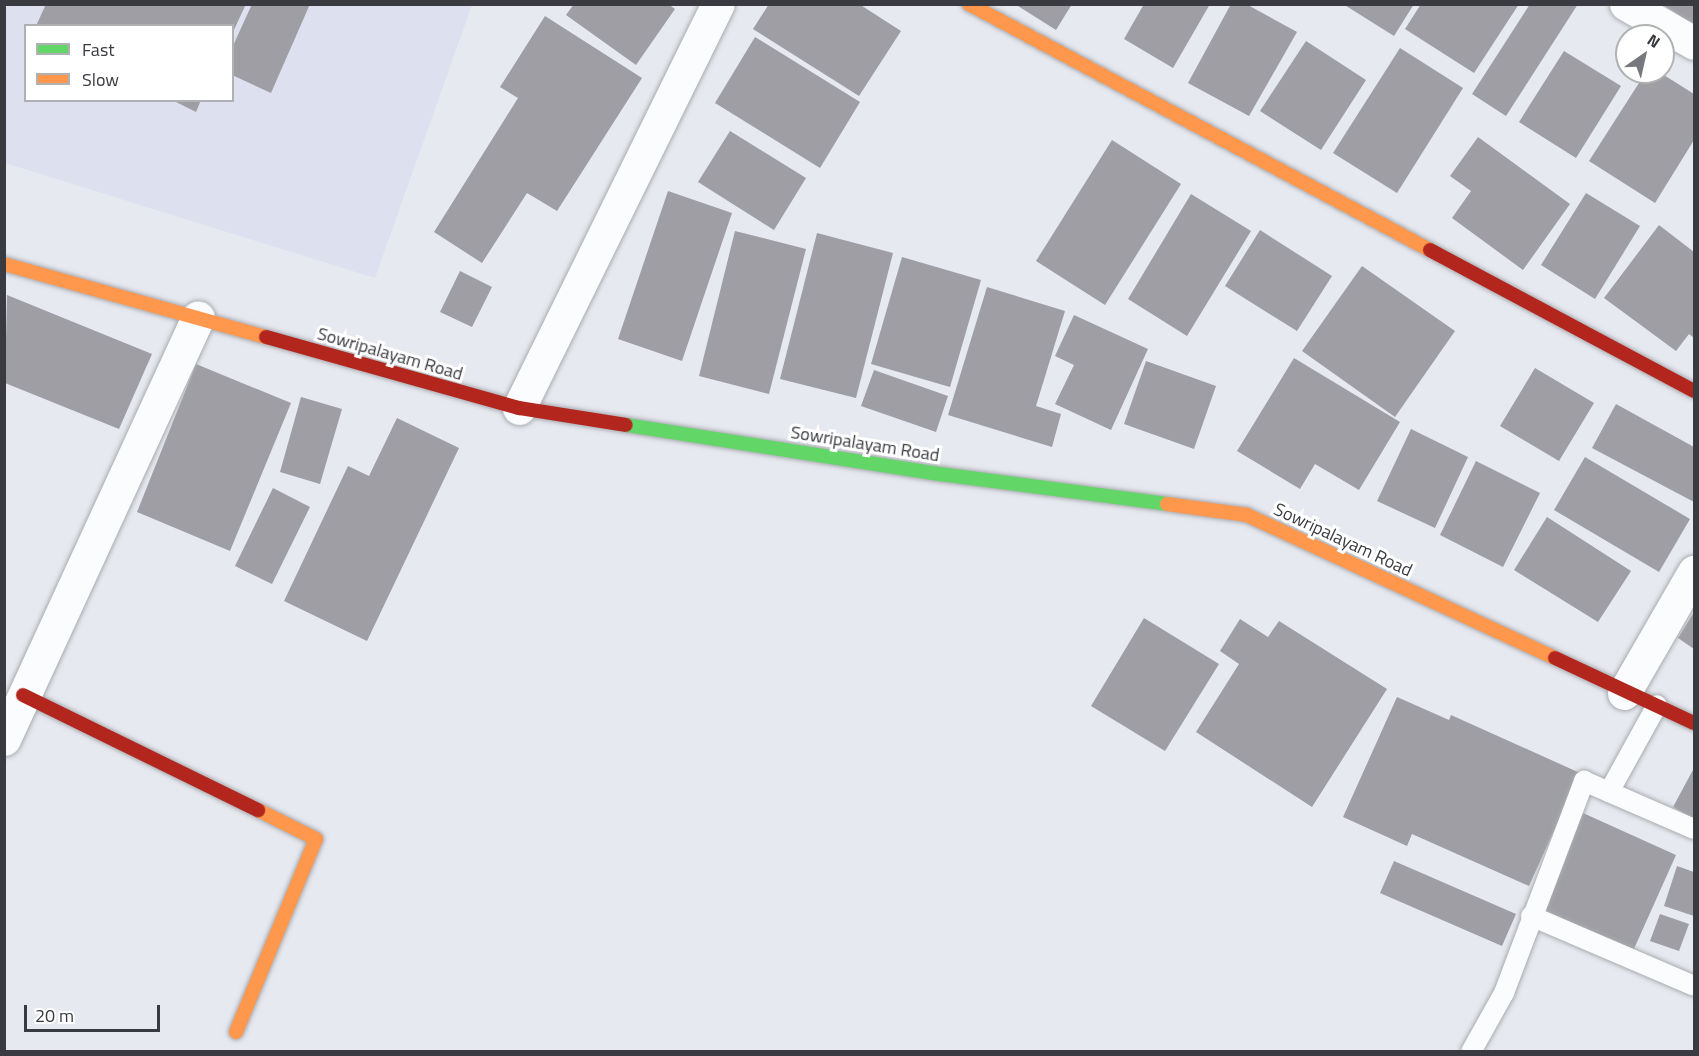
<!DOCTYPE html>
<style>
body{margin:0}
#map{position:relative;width:1699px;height:1056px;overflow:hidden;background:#e7e9f0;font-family:"Titillium Web",sans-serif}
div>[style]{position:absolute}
.built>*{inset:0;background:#dde0ef}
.building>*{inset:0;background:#9e9ea4}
.roads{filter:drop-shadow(0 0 2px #a9abb0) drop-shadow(0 0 2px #a9abb0)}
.lane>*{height:20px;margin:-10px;padding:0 10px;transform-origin:10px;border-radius:10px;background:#fbfcfd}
.street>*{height:33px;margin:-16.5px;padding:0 16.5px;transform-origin:16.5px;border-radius:16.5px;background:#fbfcfd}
.fast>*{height:14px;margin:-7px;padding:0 7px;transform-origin:7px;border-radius:7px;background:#63d668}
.slow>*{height:14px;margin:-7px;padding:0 7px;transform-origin:7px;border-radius:7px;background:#ff974d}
.jam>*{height:14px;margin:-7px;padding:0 7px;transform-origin:7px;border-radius:7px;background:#b3261e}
span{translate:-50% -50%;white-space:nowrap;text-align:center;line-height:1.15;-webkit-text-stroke:6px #fff;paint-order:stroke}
.street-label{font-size:18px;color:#3a3b40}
.frame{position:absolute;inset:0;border:6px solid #3a3b40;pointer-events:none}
.legend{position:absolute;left:24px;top:24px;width:210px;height:78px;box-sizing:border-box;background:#fff;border:2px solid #b0b1b3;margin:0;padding:8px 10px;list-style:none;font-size:18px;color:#3a3b40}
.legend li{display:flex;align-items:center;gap:12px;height:30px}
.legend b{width:30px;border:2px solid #b0b1b3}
.north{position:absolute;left:1615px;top:24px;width:60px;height:60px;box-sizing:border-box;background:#fff;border:2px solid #b0b1b3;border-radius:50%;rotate:34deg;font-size:16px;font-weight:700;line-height:24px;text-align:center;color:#3a3b40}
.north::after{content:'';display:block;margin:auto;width:21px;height:27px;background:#77787e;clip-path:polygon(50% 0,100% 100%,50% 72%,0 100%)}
.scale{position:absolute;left:24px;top:1005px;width:136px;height:27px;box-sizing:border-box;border:3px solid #3a3b40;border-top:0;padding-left:8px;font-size:18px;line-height:21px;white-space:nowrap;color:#3a3b40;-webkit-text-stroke:4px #fff;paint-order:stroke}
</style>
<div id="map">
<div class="built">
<i style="clip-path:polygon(evenodd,4px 5px,472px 5px,375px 278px,5px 163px,4px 5px,26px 26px,232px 26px,232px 100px,26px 100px,26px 26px)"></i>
</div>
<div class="building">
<i style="clip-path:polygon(46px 4px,246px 4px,232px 34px,232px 26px,36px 26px)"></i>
<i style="clip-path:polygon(252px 4px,310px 4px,271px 93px,232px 75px,232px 48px)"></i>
<i style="clip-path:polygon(574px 4px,668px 4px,675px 9px,636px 65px,566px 15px)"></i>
<i style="clip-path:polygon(769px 4px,859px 4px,901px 31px,859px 96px,753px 29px)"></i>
<i style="clip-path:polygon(1015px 4px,1072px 4px,1056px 30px)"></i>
<i style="clip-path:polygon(1144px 4px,1210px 4px,1173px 68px,1124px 39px)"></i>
<i style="clip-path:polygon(1231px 4px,1246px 4px,1297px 32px,1249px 116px,1188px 83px)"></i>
<i style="clip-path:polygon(1343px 4px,1414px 4px,1394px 36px)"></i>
<i style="clip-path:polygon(1421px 4px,1519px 4px,1474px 73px,1405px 29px)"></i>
<i style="clip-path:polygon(1530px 4px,1578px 4px,1506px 116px,1472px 94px)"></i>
<i style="clip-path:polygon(1662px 4px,1694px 4px,1694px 25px)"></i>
<i style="clip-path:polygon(545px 16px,642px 78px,557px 211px,527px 193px,482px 263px,434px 232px,518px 98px,500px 87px)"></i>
<i style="clip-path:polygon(755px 37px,860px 102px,820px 168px,715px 103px)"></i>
<i style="clip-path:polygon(1306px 41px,1366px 80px,1321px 150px,1260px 111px)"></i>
<i style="clip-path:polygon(1400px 48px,1463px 88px,1397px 193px,1333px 153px)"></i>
<i style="clip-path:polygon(1564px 51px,1621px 86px,1576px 158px,1519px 122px)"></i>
<i style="clip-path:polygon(1646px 72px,1659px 72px,1694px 94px,1694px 140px,1655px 203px,1589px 161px)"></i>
<i style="clip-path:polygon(172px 100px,201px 100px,196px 112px)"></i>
<i style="clip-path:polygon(730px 131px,806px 178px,774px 230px,698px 182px)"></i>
<i style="clip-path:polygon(1478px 137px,1570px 204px,1523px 270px,1452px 218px,1471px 191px,1450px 176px)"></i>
<i style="clip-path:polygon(1112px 140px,1181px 184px,1105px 305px,1036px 261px)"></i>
<i style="clip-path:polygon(668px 191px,732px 213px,682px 361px,618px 339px)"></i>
<i style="clip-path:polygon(1586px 193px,1640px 226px,1595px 299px,1541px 265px)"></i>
<i style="clip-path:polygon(1191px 194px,1251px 231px,1187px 336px,1128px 299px)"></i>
<i style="clip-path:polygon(1659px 225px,1694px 252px,1694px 338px,1689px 334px,1676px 351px,1604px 298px)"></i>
<i style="clip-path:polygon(1260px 230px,1332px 276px,1297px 331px,1225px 286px)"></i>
<i style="clip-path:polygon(735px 231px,806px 249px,769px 394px,699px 376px)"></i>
<i style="clip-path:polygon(817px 233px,893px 253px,856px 398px,780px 379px)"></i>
<i style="clip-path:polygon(902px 257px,981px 280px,950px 387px,871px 364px)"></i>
<i style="clip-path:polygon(1362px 266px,1455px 331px,1395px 417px,1302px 351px)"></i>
<i style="clip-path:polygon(460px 271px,492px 287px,472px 327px,440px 312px)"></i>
<i style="clip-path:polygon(987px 287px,1065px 311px,1036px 406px,1061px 414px,1052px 447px,948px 415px)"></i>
<i style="clip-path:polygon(7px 295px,152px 354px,119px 429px,5px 383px)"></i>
<i style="clip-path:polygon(1074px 315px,1148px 349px,1111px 430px,1055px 404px,1074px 365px,1055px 356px)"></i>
<i style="clip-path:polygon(1294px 358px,1400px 422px,1359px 490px,1315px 464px,1300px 489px,1237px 451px)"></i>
<i style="clip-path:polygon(1146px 361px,1216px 386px,1194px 449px,1124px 424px)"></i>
<i style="clip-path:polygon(196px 364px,291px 403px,230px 551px,137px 512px)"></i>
<i style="clip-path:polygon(1535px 368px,1594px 403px,1559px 461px,1500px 426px)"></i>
<i style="clip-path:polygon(874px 370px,948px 396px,936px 432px,861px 406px)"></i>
<i style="clip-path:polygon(301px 397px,342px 409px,320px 484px,280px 472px)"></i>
<i style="clip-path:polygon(1616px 404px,1694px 447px,1694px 502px,1592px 448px)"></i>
<i style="clip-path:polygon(397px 418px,459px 448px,367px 641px,284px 601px,348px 466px,369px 476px)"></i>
<i style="clip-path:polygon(1411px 429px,1468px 457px,1435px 528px,1377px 501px)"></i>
<i style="clip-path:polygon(1585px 457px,1690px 519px,1659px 572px,1554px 510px)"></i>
<i style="clip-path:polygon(1476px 461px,1540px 493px,1503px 567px,1440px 535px)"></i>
<i style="clip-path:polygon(273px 488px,310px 507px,272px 584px,235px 566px)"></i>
<i style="clip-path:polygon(1547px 517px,1631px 571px,1598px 622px,1514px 570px)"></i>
<i style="clip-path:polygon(1694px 612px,1694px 649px,1678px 638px)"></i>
<i style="clip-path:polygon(1144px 618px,1219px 664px,1165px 751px,1091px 706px)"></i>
<i style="clip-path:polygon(1240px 619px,1268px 637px,1279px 621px,1387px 689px,1312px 807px,1196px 732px,1239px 664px,1220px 651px)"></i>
<i style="clip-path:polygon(1397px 697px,1449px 720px,1451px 715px,1580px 773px,1529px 886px,1412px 834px,1407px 846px,1343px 817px)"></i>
<i style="clip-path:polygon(1694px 768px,1694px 819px,1673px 807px)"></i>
<i style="clip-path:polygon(1583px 813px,1676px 855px,1633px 951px,1540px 908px)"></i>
<i style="clip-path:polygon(1394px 861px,1516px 914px,1502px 946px,1380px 893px)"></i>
<i style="clip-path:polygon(1677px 866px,1694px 872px,1694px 916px,1664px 906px)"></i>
<i style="clip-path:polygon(1660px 914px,1689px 924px,1679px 951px,1650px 941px)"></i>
</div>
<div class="roads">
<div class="lane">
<i style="left:1609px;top:792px;width:93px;rotate:23.5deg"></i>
<i style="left:1531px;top:916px;width:177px;rotate:23.2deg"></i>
<i style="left:1471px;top:1052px;width:68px;rotate:-60.8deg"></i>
<i style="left:1504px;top:993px;width:227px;rotate:-69.3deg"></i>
<i style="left:1584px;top:781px;width:27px;rotate:24deg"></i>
<i style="left:1609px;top:792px;width:99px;rotate:-61.1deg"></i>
</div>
<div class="street">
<i style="left:1626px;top:4px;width:78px;rotate:29.8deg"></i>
<i style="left:519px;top:408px;width:450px;rotate:-63.8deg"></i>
<i style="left:1624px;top:693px;width:140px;rotate:-60deg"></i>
<i style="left:4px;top:739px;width:464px;rotate:-65.3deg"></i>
</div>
<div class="fast">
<i style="left:626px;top:425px;width:318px;rotate:8.9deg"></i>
<i style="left:940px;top:474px;width:229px;rotate:7.5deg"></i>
</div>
<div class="slow">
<i style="left:969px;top:4px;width:523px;rotate:28.09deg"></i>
<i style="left:4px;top:264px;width:272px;rotate:15.6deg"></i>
<i style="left:1167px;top:504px;width:81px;rotate:7.8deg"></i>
<i style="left:1247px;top:515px;width:340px;rotate:24.9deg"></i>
<i style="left:236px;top:1032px;width:209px;rotate:-67.5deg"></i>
<i style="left:316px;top:839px;width:65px;rotate:-153.4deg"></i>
</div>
<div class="jam">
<i style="left:1430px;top:250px;width:299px;rotate:28.1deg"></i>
<i style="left:266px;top:337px;width:263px;rotate:15.7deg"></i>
<i style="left:519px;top:408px;width:108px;rotate:9deg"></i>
<i style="left:1555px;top:658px;width:153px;rotate:25.1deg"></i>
<i style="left:23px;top:695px;width:262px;rotate:26.1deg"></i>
</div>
</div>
<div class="street-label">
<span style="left:390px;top:354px;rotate:16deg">Sowripalayam Road</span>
<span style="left:865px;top:444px;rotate:9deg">Sowripalayam Road</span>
<span style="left:1343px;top:540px;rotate:25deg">Sowripalayam Road</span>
</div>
<div class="frame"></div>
<ul class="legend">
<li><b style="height:8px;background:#63d668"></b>Fast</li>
<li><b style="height:8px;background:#ff974d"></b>Slow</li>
</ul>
<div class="north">N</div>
<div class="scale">20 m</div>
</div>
